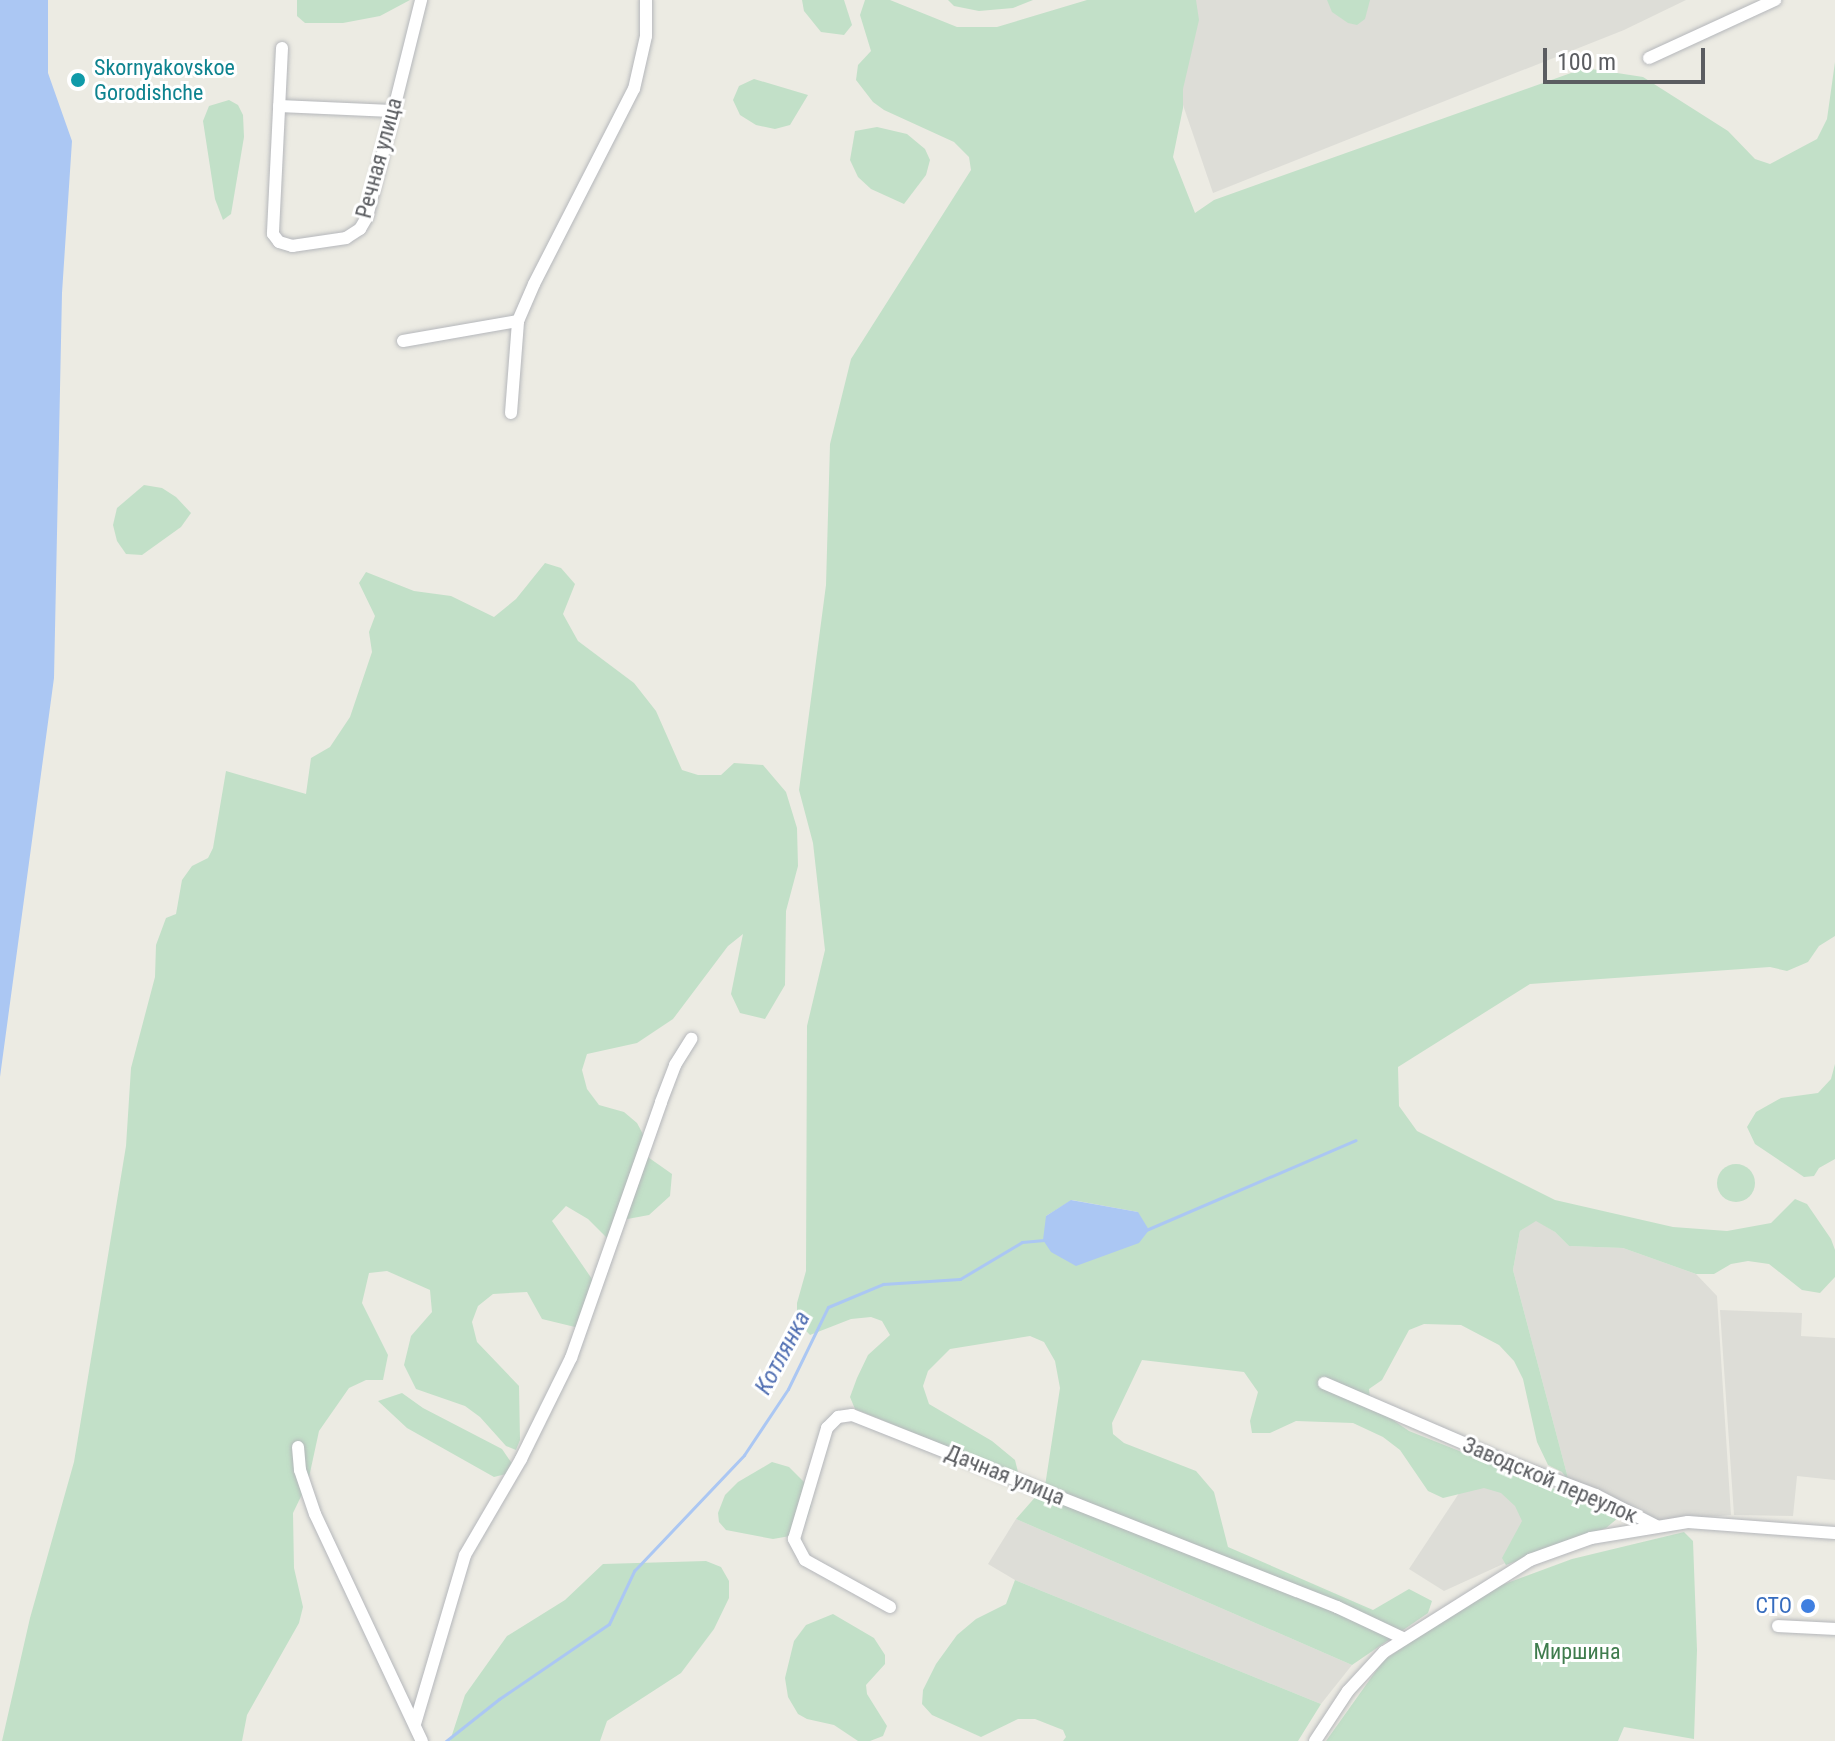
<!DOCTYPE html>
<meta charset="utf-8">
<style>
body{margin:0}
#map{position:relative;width:1835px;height:1741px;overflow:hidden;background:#ecebe3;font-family:"Roboto Condensed",sans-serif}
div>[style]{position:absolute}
.industrial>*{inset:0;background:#ddddd7}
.green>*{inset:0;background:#c2e0c8}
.round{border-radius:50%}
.water>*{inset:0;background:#abc7f3}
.stream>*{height:3px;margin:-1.5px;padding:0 1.5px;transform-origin:1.5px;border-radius:1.5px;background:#abc7f3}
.roads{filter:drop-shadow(0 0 2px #b5b7bb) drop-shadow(0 0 2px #b5b7bb)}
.minor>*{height:12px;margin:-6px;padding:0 6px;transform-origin:6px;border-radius:6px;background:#fff}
.dots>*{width:22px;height:22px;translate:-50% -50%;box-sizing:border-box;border:4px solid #fff;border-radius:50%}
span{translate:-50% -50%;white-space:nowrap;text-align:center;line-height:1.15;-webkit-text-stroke:6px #fff;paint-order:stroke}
.culture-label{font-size:22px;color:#0d838f}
.left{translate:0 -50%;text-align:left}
.street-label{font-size:22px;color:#5b5d61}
.shop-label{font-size:22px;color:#366cbe}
.right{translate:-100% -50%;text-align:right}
.park-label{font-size:22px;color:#3f7c4d}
.water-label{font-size:24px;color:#5270b3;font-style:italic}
.scale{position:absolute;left:1543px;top:48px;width:162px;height:36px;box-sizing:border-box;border:4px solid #5b5d61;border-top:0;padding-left:10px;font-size:24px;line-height:28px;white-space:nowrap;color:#5b5d61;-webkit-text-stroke:6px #fff;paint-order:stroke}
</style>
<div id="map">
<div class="industrial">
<i style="clip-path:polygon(1180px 0,1686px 0,1624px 30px,1213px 193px,1166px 55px)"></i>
<i style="clip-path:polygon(1536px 1220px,1555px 1232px,1569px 1246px,1623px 1248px,1696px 1274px,1717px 1296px,1731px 1515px,1660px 1521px,1569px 1482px,1513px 1270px,1520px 1231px)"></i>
<i style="clip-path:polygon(1720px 1310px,1802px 1313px,1801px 1336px,1835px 1338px,1835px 1480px,1797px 1476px,1793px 1516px,1734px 1515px)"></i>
<i style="clip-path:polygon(1477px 1466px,1573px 1532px,1444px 1591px,1409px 1569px)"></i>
<i style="clip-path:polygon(1016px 1519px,1352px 1665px,1321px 1704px,1015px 1580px,988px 1564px)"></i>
</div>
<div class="green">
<i style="clip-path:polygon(297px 0,410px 0,380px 16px,343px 23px,305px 23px,297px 16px)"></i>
<i style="clip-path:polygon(802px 0,844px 0,852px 25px,844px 35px,821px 32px,804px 11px)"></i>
<i style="clip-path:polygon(evenodd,865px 0,890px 0,957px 27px,997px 27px,1087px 0,1196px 0,1199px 20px,1183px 89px,1183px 108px,1173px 157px,1195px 213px,1214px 200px,1585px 68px,1643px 77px,1728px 131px,1755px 159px,1770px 164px,1817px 139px,1827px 119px,1835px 62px,1835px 936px,1819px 946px,1808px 962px,1787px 971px,1770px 967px,1530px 984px,1398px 1067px,1399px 1106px,1417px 1131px,1555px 1200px,1673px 1227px,1727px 1231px,1771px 1223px,1795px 1199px,1807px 1204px,1831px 1239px,1835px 1250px,1835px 1277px,1820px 1293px,1802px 1290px,1769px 1264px,1748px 1261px,1731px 1264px,1714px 1274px,1696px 1274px,1623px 1248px,1569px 1246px,1555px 1232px,1536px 1221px,1520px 1231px,1513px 1270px,1569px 1482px,1562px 1472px,1548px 1465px,1537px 1442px,1523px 1379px,1514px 1361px,1499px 1345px,1461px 1325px,1424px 1324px,1409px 1330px,1382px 1380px,1369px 1389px,1371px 1405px,1409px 1431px,1615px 1513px,1618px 1518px,1606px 1528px,1506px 1565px,1502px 1558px,1522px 1521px,1515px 1506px,1501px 1493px,1484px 1488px,1443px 1498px,1428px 1491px,1400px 1450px,1383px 1437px,1353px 1423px,1296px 1421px,1270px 1433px,1252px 1433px,1250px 1421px,1258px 1392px,1244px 1372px,1142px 1360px,1112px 1423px,1113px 1434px,1124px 1443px,1196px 1471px,1214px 1492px,1228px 1547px,1373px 1610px,1409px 1589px,1432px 1601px,1428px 1613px,1352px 1665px,1016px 1519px,1045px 1486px,1060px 1388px,1055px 1361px,1044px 1342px,1030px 1336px,950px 1349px,928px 1371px,923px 1386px,929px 1404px,992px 1441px,1015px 1460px,1019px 1476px,855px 1409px,850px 1397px,857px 1378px,868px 1355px,890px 1335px,882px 1321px,871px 1317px,851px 1319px,810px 1335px,797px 1321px,797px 1303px,806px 1271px,807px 1026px,825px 950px,813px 843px,799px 790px,826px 585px,830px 444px,851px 359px,971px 170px,969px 157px,954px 142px,884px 110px,873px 102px,856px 80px,858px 65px,871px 51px,860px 15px,865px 0,1072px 1200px,1138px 1212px,1046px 1216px,1072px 1200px)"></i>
<i style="clip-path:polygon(948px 0,1033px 0,1013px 8px,979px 11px,954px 6px)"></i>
<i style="clip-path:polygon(1327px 0,1370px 0,1365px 19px,1357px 25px,1348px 23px,1332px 12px)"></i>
<i style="clip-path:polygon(754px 79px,808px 95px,790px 125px,775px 129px,756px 125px,740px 115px,733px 100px,739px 86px)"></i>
<i style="clip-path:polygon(229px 100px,238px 105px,243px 115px,244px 137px,231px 214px,223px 220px,215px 199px,203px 121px,209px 106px)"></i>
<i style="clip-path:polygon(877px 127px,907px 134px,925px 149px,930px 160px,926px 175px,904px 204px,871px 189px,858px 177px,850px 160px,855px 131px)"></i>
<i style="clip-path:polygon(144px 485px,162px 488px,176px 497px,191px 513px,181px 527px,142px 555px,126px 554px,117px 541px,113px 525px,117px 508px)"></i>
<i style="clip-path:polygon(545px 563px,561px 568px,575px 584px,563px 614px,578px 641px,634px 683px,656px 711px,682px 770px,698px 775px,721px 775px,734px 763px,763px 765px,786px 792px,797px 828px,798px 866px,786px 911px,785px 985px,765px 1019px,740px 1013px,731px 994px,743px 934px,728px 946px,673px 1019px,637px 1043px,587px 1054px,582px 1070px,587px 1089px,599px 1105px,624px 1112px,637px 1123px,645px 1138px,645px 1155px,672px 1174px,670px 1196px,649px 1215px,622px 1220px,611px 1242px,588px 1219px,566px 1206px,552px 1221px,592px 1279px,591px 1314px,586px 1325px,575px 1327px,542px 1319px,527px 1292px,493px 1294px,478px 1306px,472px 1322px,477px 1342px,519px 1386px,520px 1440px,516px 1450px,506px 1446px,480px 1417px,465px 1406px,416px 1389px,404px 1365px,411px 1336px,432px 1312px,430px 1290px,387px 1271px,369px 1273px,362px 1303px,388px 1355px,383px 1380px,366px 1380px,349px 1388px,319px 1431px,308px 1482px,293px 1513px,294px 1568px,303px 1607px,299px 1623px,247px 1715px,242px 1741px,2px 1741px,30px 1618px,74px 1462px,126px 1146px,131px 1068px,155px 977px,156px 945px,166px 918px,176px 914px,182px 880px,192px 866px,208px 858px,213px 848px,226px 771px,306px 794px,311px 758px,330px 747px,350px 717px,372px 652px,369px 632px,375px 616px,359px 583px,366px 572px,414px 591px,451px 596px,494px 617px,516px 599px)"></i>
<i style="clip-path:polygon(1835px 1064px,1835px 1159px,1819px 1168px,1814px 1176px,1804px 1177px,1755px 1144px,1747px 1127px,1756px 1112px,1781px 1098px,1818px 1093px,1831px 1079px)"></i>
<i class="round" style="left:1717px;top:1164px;width:38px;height:38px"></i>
<i style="clip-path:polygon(402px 1393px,423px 1408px,502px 1449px,513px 1465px,510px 1473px,494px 1477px,407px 1428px,378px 1401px)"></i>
<i style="clip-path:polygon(772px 1462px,789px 1467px,809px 1487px,811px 1506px,805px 1524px,790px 1536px,773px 1539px,726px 1530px,719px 1522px,718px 1513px,725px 1495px,738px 1482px)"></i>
<i style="clip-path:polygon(1684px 1532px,1693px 1541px,1697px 1650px,1694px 1739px,1624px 1727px,1618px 1741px,1326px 1741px,1383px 1661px,1483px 1592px,1572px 1559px)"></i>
<i style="clip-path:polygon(706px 1561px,721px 1567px,729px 1581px,729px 1598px,714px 1629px,681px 1673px,607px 1721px,600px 1741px,450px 1741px,465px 1695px,507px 1636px,565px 1600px,603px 1564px)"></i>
<i style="clip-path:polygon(1015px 1580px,1321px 1704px,1298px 1741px,1063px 1741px,1066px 1737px,1063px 1730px,1035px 1719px,1018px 1719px,981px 1737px,932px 1715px,922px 1704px,923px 1690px,936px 1664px,957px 1635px,976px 1619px,1006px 1604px)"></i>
<i style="clip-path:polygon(833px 1614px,874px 1638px,885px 1655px,885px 1664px,866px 1685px,867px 1694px,887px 1726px,883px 1736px,870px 1741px,858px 1741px,834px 1725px,807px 1719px,798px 1714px,788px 1697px,785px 1678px,794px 1641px,806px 1625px)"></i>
</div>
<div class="water">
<i style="clip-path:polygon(0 0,48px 0,48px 73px,72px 141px,62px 293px,54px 678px,0 1077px)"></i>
<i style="clip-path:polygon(1071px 1200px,1138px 1212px,1149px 1230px,1139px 1243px,1076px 1266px,1051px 1252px,1043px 1240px,1046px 1216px)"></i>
</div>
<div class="stream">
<i style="left:1146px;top:1230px;width:228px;rotate:-23.2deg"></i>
<i style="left:446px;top:1741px;width:68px;rotate:-38.4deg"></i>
<i style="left:499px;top:1699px;width:133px;rotate:-34.3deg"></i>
<i style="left:609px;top:1624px;width:59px;rotate:-64.7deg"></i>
<i style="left:634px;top:1571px;width:160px;rotate:-46.5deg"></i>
<i style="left:744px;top:1455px;width:79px;rotate:-56.3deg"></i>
<i style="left:788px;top:1389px;width:91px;rotate:-64deg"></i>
<i style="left:828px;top:1307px;width:60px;rotate:-22.7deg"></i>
<i style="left:883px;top:1284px;width:77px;rotate:-3.7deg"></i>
<i style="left:960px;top:1279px;width:72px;rotate:-30.8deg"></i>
<i style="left:1022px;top:1242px;width:25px;rotate:-5deg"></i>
</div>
<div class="roads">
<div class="minor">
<i style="left:282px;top:48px;width:186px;rotate:92.8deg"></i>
<i style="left:273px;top:234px;width:10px;rotate:53deg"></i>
<i style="left:279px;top:242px;width:14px;rotate:17deg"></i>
<i style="left:292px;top:246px;width:55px;rotate:-8.4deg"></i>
<i style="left:346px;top:238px;width:17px;rotate:-33deg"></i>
<i style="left:360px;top:229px;width:14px;rotate:-60deg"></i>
<i style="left:367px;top:217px;width:224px;rotate:-76deg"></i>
<i style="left:1649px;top:58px;width:139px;rotate:-24.7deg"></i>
<i style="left:279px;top:106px;width:113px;rotate:2.5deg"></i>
<i style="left:403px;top:341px;width:117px;rotate:-9.9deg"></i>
<i style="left:511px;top:413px;width:92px;rotate:-85.6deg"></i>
<i style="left:518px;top:321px;width:40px;rotate:-66.6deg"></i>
<i style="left:534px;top:284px;width:219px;rotate:-62.9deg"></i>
<i style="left:634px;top:89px;width:54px;rotate:-77.2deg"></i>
<i style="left:646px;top:36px;width:36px;rotate:-90deg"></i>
<i style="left:1324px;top:1383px;width:189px;rotate:23.3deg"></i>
<i style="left:1498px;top:1458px;width:105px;rotate:20.7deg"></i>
<i style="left:1596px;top:1495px;width:68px;rotate:27.3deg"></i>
<i style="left:298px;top:1447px;width:23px;rotate:85deg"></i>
<i style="left:300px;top:1470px;width:46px;rotate:71.2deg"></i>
<i style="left:315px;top:1514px;width:251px;rotate:64.8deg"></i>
<i style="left:890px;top:1607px;width:97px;rotate:-151.1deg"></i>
<i style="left:805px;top:1560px;width:24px;rotate:-118deg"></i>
<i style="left:794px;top:1539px;width:116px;rotate:-73.4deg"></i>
<i style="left:827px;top:1428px;width:16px;rotate:-45deg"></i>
<i style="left:838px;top:1417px;width:14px;rotate:-8deg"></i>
<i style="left:852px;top:1415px;width:522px;rotate:21.6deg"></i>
<i style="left:1337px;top:1607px;width:73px;rotate:25.2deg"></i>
<i style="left:1778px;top:1626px;width:57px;rotate:3deg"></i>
<i style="left:415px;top:1724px;width:176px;rotate:-73.5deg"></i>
<i style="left:465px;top:1555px;width:111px;rotate:-59.7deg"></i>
<i style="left:521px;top:1459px;width:113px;rotate:-63.7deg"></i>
<i style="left:571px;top:1358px;width:271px;rotate:-70.6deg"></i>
<i style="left:661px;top:1102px;width:40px;rotate:-69deg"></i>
<i style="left:675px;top:1065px;width:31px;rotate:-58deg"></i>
<i style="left:1315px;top:1741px;width:60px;rotate:-56.6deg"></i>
<i style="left:1348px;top:1691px;width:53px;rotate:-47.3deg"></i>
<i style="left:1384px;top:1652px;width:173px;rotate:-32.2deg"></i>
<i style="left:1530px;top:1560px;width:65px;rotate:-19.8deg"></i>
<i style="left:1591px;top:1538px;width:98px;rotate:-9.4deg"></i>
<i style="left:1688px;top:1522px;width:147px;rotate:4.3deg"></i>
</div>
</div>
<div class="dots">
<i style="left:78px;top:80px;background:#0f9aa8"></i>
<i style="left:1808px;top:1606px;background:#3f7fe0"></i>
</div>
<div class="culture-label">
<span class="left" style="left:94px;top:80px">Skornyakovskoe<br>Gorodishche</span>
</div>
<div class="street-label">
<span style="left:379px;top:158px;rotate:-75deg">Речная улица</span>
<span style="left:1005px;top:1475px;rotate:22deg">Дачная улица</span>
<span style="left:1550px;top:1480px;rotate:23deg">Заводской переулок</span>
</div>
<div class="shop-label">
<span class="right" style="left:1792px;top:1606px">СТО</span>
</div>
<div class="park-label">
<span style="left:1577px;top:1652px">Миршина</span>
</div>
<div class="water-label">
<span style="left:783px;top:1353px;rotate:-62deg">Котлянка</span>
</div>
<div class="scale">100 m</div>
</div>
